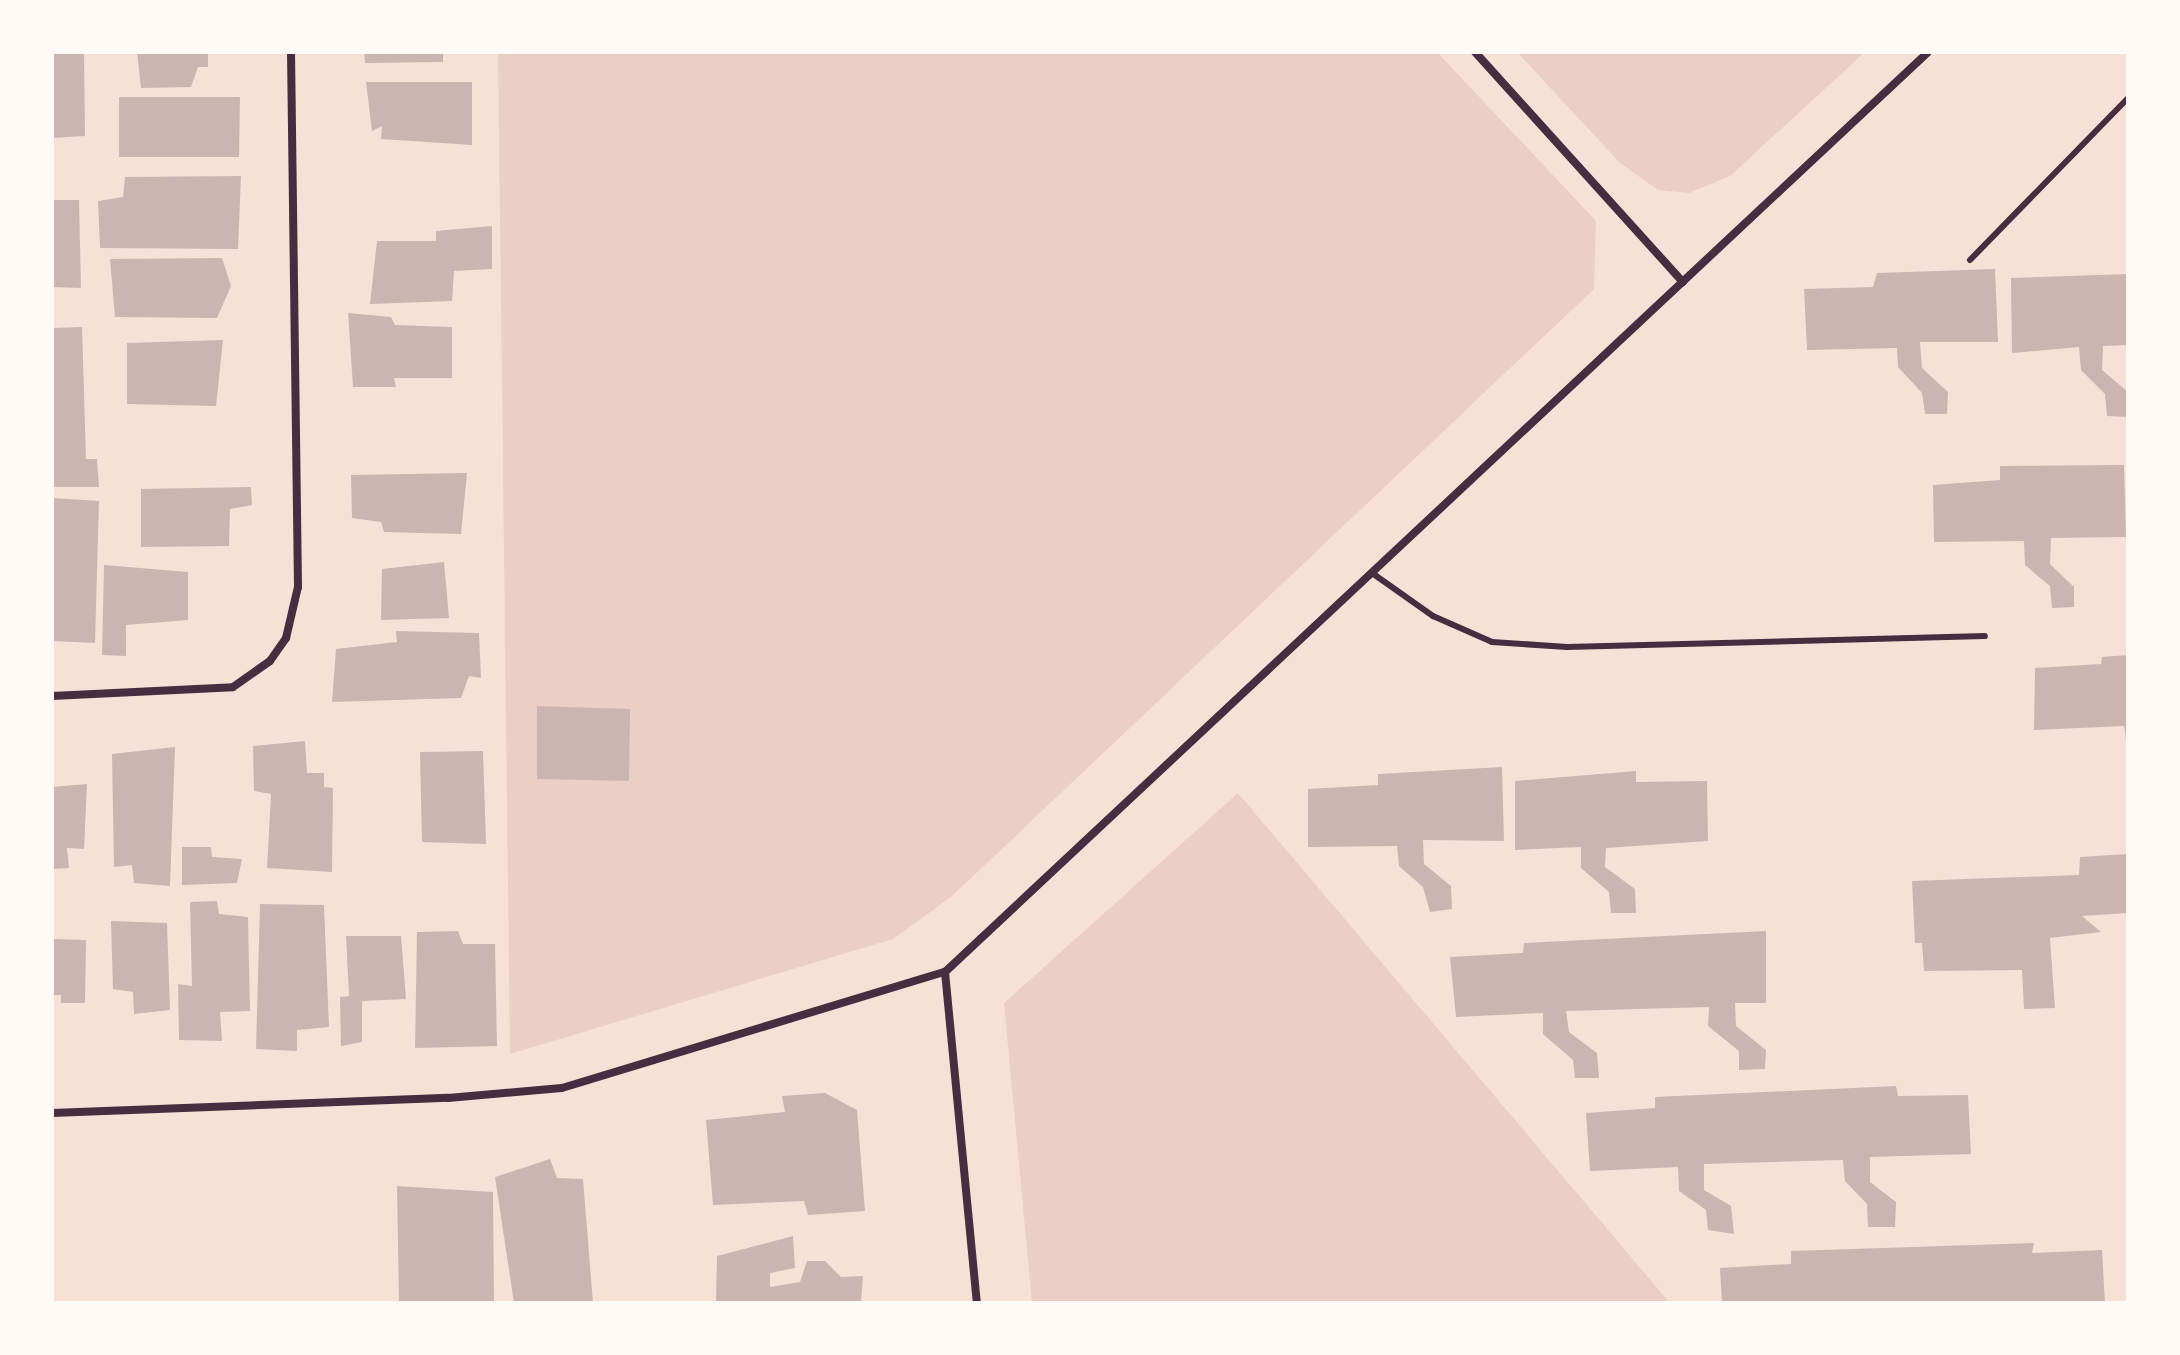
<!DOCTYPE html>
<style>
body{margin:0}
#map{position:relative;width:2180px;height:1355px;overflow:hidden;background:#f7e1d7;font-family:"Source Sans 3",sans-serif}
div>[style]{position:absolute}
.green>*{inset:0;background:#ebcfc5}
.building>*{inset:0;background:#ccb4b1}
.service>*{height:6px;margin:-3px;padding:0 3px;transform-origin:3px;border-radius:3px;background:#4a2c40}
.minor>*{height:8px;margin:-4px;padding:0 4px;transform-origin:4px;border-radius:4px;background:#4a2c40}
span{translate:-50% -50%;white-space:nowrap;text-align:center;line-height:1.15;-webkit-text-stroke:6px #fffaf5;paint-order:stroke}
.frame{position:absolute;inset:0;border:54px solid #fffaf5;pointer-events:none}
</style>
<div id="map">
<div class="green">
<i style="clip-path:polygon(498px 52px,1437px 52px,1596px 221px,1594px 289px,951px 897px,893px 939px,510px 1054px)"></i>
<i style="clip-path:polygon(1517px 52px,1865px 52px,1730px 176px,1689px 193px,1658px 190px,1620px 163px)"></i>
<i style="clip-path:polygon(1238px 793px,1670px 1303px,1032px 1303px,1004px 1003px)"></i>
</div>
<div class="building">
<i style="clip-path:polygon(52px 52px,84px 52px,85px 136px,52px 138px)"></i>
<i style="clip-path:polygon(137px 52px,208px 52px,208px 67px,198px 67px,191px 87px,141px 88px)"></i>
<i style="clip-path:polygon(364px 52px,443px 52px,443px 62px,365px 63px)"></i>
<i style="clip-path:polygon(366px 82px,472px 82px,472px 145px,381px 139px,382px 126px,372px 131px)"></i>
<i style="clip-path:polygon(119px 97px,240px 97px,239px 157px,119px 157px)"></i>
<i style="clip-path:polygon(241px 176px,238px 249px,100px 248px,98px 201px,123px 197px,125px 177px)"></i>
<i style="clip-path:polygon(52px 200px,79px 200px,81px 288px,52px 287px)"></i>
<i style="clip-path:polygon(492px 226px,492px 269px,454px 271px,452px 301px,370px 304px,377px 241px,436px 241px,436px 231px)"></i>
<i style="clip-path:polygon(222px 258px,231px 286px,217px 318px,115px 317px,110px 259px)"></i>
<i style="clip-path:polygon(1995px 269px,1998px 342px,1920px 342px,1922px 368px,1948px 392px,1947px 414px,1925px 414px,1922px 393px,1898px 367px,1897px 348px,1807px 350px,1804px 289px,1873px 287px,1877px 273px)"></i>
<i style="clip-path:polygon(2128px 274px,2128px 345px,2103px 346px,2102px 370px,2128px 392px,2128px 417px,2107px 416px,2105px 394px,2081px 370px,2079px 347px,2012px 353px,2011px 278px)"></i>
<i style="clip-path:polygon(348px 313px,391px 317px,395px 325px,452px 327px,452px 378px,394px 378px,396px 387px,353px 387px)"></i>
<i style="clip-path:polygon(82px 327px,86px 459px,97px 459px,99px 487px,52px 487px,52px 328px)"></i>
<i style="clip-path:polygon(223px 340px,216px 406px,127px 404px,127px 343px)"></i>
<i style="clip-path:polygon(2124px 465px,2126px 537px,2051px 538px,2050px 564px,2074px 587px,2074px 607px,2052px 608px,2050px 586px,2025px 565px,2024px 541px,1934px 542px,1933px 485px,2000px 480px,2000px 466px)"></i>
<i style="clip-path:polygon(467px 473px,461px 534px,384px 532px,381px 522px,352px 518px,351px 475px)"></i>
<i style="clip-path:polygon(251px 487px,252px 505px,230px 509px,229px 546px,141px 547px,141px 489px)"></i>
<i style="clip-path:polygon(53px 498px,99px 501px,95px 643px,52px 641px)"></i>
<i style="clip-path:polygon(444px 562px,449px 618px,381px 620px,382px 569px)"></i>
<i style="clip-path:polygon(104px 565px,188px 572px,188px 620px,126px 625px,126px 656px,102px 655px)"></i>
<i style="clip-path:polygon(396px 631px,479px 633px,481px 678px,469px 676px,461px 698px,332px 702px,336px 649px,397px 642px)"></i>
<i style="clip-path:polygon(2128px 655px,2128px 753px,2124px 726px,2034px 730px,2035px 668px,2101px 664px,2102px 657px)"></i>
<i style="clip-path:polygon(537px 706px,630px 709px,629px 781px,537px 779px)"></i>
<i style="clip-path:polygon(305px 741px,307px 773px,324px 773px,324px 787px,333px 788px,332px 872px,267px 868px,271px 794px,254px 791px,253px 746px)"></i>
<i style="clip-path:polygon(175px 747px,170px 886px,134px 883px,132px 865px,114px 867px,112px 754px)"></i>
<i style="clip-path:polygon(483px 751px,486px 844px,422px 842px,420px 752px)"></i>
<i style="clip-path:polygon(1502px 767px,1504px 841px,1423px 840px,1424px 864px,1451px 886px,1452px 909px,1430px 912px,1423px 887px,1399px 866px,1397px 846px,1308px 847px,1308px 789px,1378px 785px,1378px 774px)"></i>
<i style="clip-path:polygon(1636px 771px,1636px 782px,1707px 781px,1708px 841px,1606px 848px,1605px 867px,1635px 889px,1636px 913px,1611px 913px,1609px 892px,1581px 868px,1581px 847px,1515px 850px,1515px 781px)"></i>
<i style="clip-path:polygon(87px 784px,84px 849px,67px 848px,69px 868px,52px 869px,52px 787px)"></i>
<i style="clip-path:polygon(182px 847px,211px 847px,212px 857px,242px 859px,237px 883px,182px 885px)"></i>
<i style="clip-path:polygon(2128px 854px,2128px 913px,2082px 916px,2101px 932px,2050px 938px,2055px 1008px,2024px 1009px,2022px 970px,1924px 971px,1922px 943px,1915px 943px,1912px 881px,2079px 875px,2080px 857px)"></i>
<i style="clip-path:polygon(217px 901px,219px 914px,248px 917px,250px 1011px,220px 1012px,222px 1041px,179px 1040px,178px 984px,192px 986px,190px 902px)"></i>
<i style="clip-path:polygon(260px 904px,324px 905px,329px 1027px,297px 1030px,297px 1051px,256px 1049px)"></i>
<i style="clip-path:polygon(111px 921px,167px 923px,170px 1010px,134px 1014px,133px 992px,113px 989px)"></i>
<i style="clip-path:polygon(458px 931px,463px 944px,495px 944px,497px 1046px,415px 1048px,417px 932px)"></i>
<i style="clip-path:polygon(1766px 931px,1766px 1003px,1735px 1003px,1736px 1026px,1766px 1050px,1765px 1069px,1739px 1070px,1739px 1051px,1708px 1026px,1709px 1007px,1566px 1011px,1569px 1032px,1597px 1053px,1599px 1078px,1575px 1078px,1573px 1060px,1543px 1034px,1543px 1013px,1456px 1017px,1450px 957px,1523px 953px,1524px 943px)"></i>
<i style="clip-path:polygon(346px 936px,401px 936px,406px 999px,362px 1001px,362px 1042px,341px 1046px,340px 997px,349px 996px)"></i>
<i style="clip-path:polygon(52px 939px,86px 940px,85px 1003px,61px 1003px,61px 995px,52px 995px)"></i>
<i style="clip-path:polygon(1896px 1086px,1898px 1096px,1968px 1095px,1971px 1154px,1870px 1157px,1870px 1182px,1896px 1202px,1895px 1227px,1868px 1227px,1867px 1204px,1845px 1181px,1843px 1160px,1704px 1164px,1704px 1190px,1731px 1206px,1734px 1234px,1708px 1230px,1706px 1210px,1679px 1191px,1678px 1167px,1590px 1171px,1586px 1113px,1655px 1108px,1655px 1097px)"></i>
<i style="clip-path:polygon(825px 1093px,857px 1110px,865px 1211px,808px 1215px,804px 1201px,713px 1205px,706px 1120px,785px 1112px,782px 1096px)"></i>
<i style="clip-path:polygon(550px 1159px,557px 1178px,583px 1179px,593px 1303px,514px 1303px,495px 1177px)"></i>
<i style="clip-path:polygon(397px 1186px,493px 1192px,494px 1303px,399px 1303px)"></i>
<i style="clip-path:polygon(793px 1236px,795px 1268px,770px 1273px,770px 1287px,800px 1282px,807px 1261px,825px 1261px,841px 1277px,863px 1276px,861px 1303px,716px 1303px,717px 1256px)"></i>
<i style="clip-path:polygon(2034px 1243px,2032px 1253px,2102px 1250px,2105px 1303px,1722px 1303px,1720px 1268px,1791px 1264px,1791px 1251px)"></i>
</div>
<div class="service">
<i style="left:1970px;top:260px;width:226px;rotate:-45.7deg"></i>
<i style="left:1372px;top:573px;width:75px;rotate:35.2deg"></i>
<i style="left:1433px;top:616px;width:64px;rotate:23.8deg"></i>
<i style="left:1492px;top:642px;width:75px;rotate:3.8deg"></i>
<i style="left:1567px;top:647px;width:418px;rotate:-1.5deg"></i>
</div>
<div class="minor">
<i style="left:1475px;top:52px;width:310px;rotate:47.9deg"></i>
<i style="left:52px;top:696px;width:181px;rotate:-2.8deg"></i>
<i style="left:233px;top:687px;width:45px;rotate:-35.1deg"></i>
<i style="left:270px;top:661px;width:28px;rotate:-55deg"></i>
<i style="left:286px;top:638px;width:52px;rotate:-76.8deg"></i>
<i style="left:298px;top:587px;width:535px;rotate:-90.75deg"></i>
<i style="left:945px;top:972px;width:333px;rotate:84.5deg"></i>
<i style="left:52px;top:1113px;width:396px;rotate:-2.2deg"></i>
<i style="left:448px;top:1098px;width:114px;rotate:-5deg"></i>
<i style="left:562px;top:1088px;width:400px;rotate:-16.9deg"></i>
<i style="left:945px;top:972px;width:1346px;rotate:-43.1deg"></i>
</div>
<div class="frame"></div>
</div>
